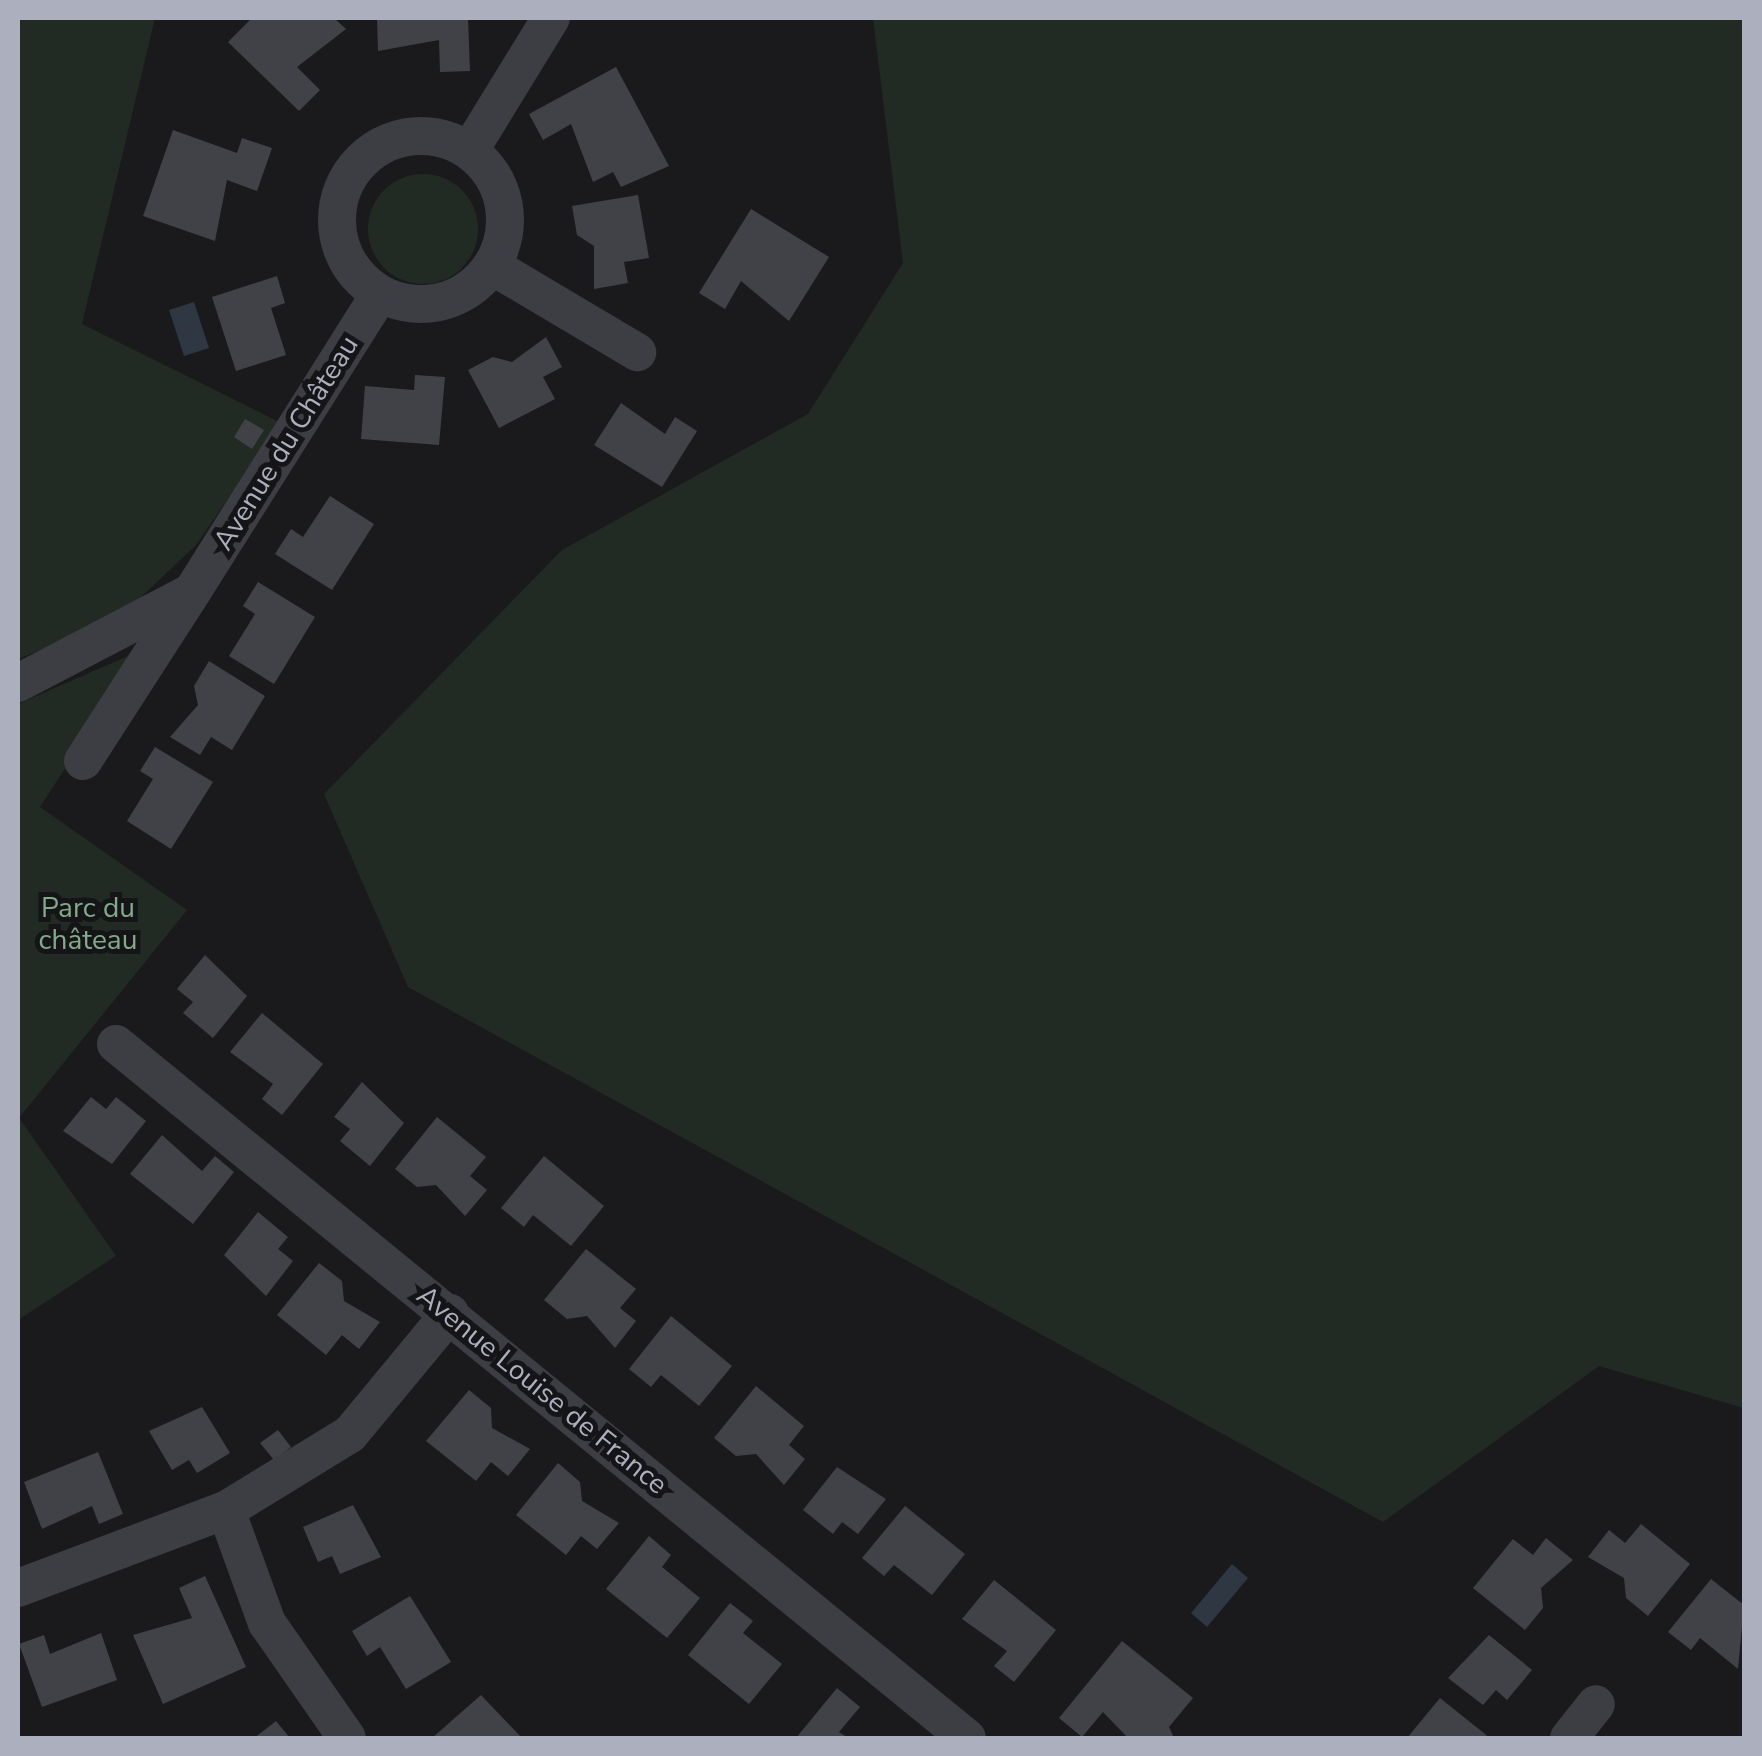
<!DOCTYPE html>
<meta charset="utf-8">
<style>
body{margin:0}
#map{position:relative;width:1762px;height:1756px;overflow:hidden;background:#1a1a1d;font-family:"Nunito Sans",sans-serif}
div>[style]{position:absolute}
.green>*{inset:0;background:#212b24}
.round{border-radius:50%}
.water>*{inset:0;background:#2e3742}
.building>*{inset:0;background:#414247}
.street>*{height:38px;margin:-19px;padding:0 19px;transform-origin:19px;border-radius:19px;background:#3d3d44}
.street>.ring{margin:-19px;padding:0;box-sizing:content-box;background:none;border:38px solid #3d3d44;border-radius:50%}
span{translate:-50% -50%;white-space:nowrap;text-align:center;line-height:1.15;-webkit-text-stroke:10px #151518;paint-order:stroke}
.street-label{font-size:28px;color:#acafbd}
.park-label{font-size:28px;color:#82a989}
.frame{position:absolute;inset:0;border:20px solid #acafbd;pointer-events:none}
</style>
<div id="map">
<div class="green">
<i style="clip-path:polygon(18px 18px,155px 18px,82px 324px,281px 423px,196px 545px,121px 616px,18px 659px)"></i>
<i style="clip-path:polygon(873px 18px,1744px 18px,1744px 1408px,1599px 1366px,1383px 1522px,408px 987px,324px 794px,562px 550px,808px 414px,903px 263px)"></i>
<i class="round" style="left:368px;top:174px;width:110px;height:110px"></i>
<i style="clip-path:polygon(142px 650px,40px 807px,187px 910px,19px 1118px,116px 1256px,18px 1320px,18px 704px)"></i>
</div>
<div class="water">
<i style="clip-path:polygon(194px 302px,209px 348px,184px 356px,169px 310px)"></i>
<i style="clip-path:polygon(1232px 1564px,1248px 1578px,1207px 1627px,1191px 1613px)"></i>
</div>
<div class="building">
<i style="clip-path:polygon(252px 18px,334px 18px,346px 29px,297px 67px,320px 90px,299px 111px,228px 42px)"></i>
<i style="clip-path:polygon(377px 18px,468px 18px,470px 71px,440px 72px,439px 40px,378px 51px)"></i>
<i style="clip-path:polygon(616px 67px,669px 166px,621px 187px,613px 172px,593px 182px,571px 124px,543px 140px,529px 114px)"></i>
<i style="clip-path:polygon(173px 130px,237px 153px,242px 138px,272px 148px,257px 191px,227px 180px,215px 241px,143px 216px)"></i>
<i style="clip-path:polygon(638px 195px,649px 258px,624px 262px,628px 283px,594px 289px,594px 246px,577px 235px,572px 206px)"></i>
<i style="clip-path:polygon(751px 209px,829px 257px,789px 321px,741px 281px,725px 309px,699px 293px)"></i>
<i style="clip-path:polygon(277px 276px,285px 303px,271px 308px,286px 355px,236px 371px,212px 297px)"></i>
<i style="clip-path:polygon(546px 337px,562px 367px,543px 377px,555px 399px,499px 428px,468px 370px,493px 357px,512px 362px)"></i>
<i style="clip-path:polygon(415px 375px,445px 377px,439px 445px,361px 439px,365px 386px,414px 390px)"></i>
<i style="clip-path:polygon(621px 403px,665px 434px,675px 417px,697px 431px,662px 487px,594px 445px)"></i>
<i style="clip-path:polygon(245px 419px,264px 430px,252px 449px,234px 437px)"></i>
<i style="clip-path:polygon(330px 496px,374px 524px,332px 590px,275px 554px,291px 529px,303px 537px)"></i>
<i style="clip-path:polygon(258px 582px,315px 617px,274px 684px,229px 656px,255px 614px,243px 606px)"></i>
<i style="clip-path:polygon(209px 661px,265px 696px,232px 750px,211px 737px,200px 755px,170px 737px,198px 705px,194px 686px)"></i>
<i style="clip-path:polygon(155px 747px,213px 782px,171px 849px,127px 821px,153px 779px,140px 771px)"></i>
<i style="clip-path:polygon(205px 955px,247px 996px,213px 1038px,183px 1013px,193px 1002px,177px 989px)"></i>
<i style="clip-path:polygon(262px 1013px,323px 1064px,282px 1115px,262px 1099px,273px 1084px,230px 1052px)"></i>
<i style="clip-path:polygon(362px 1082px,404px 1123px,370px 1166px,340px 1141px,350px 1129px,334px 1117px)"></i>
<i style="clip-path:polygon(91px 1097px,106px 1109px,116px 1097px,146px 1121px,112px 1164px,63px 1131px)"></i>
<i style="clip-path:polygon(437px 1117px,486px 1157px,470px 1176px,487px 1190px,465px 1216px,436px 1185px,417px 1187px,395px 1169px)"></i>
<i style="clip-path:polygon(162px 1135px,202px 1171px,215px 1156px,234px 1172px,193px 1224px,130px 1174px)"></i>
<i style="clip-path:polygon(544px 1156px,604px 1206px,571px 1246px,533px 1215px,524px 1227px,501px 1208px)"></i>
<i style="clip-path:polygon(258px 1212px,288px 1237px,278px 1249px,293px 1261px,266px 1296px,224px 1255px)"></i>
<i style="clip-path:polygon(586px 1249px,636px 1289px,620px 1308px,636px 1321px,615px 1348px,587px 1316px,567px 1319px,544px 1300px)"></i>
<i style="clip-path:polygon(319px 1263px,342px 1281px,344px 1301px,380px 1322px,359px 1349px,342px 1335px,326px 1355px,277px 1315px)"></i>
<i style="clip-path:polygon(671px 1316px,732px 1366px,699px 1406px,661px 1375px,651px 1387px,629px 1369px)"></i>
<i style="clip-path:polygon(756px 1386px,804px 1426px,789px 1445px,805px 1459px,784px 1485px,756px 1454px,736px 1456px,714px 1438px)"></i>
<i style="clip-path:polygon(469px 1390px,491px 1408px,492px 1428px,530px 1449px,508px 1476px,491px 1462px,476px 1481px,426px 1441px)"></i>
<i style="clip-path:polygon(202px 1407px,230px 1453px,197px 1473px,189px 1460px,172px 1470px,149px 1431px)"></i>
<i style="clip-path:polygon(278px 1430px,291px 1447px,274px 1460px,260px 1443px)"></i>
<i style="clip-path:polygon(98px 1452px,123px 1514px,99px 1524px,92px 1506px,42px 1529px,24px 1482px)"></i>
<i style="clip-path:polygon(558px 1463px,580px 1482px,582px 1501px,619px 1523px,597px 1549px,581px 1536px,566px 1555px,516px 1515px)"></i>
<i style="clip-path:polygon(837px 1467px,886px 1499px,858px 1534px,842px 1522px,833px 1534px,803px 1510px)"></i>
<i style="clip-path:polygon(353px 1505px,381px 1557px,340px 1574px,332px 1556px,318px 1562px,303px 1527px)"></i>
<i style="clip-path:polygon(905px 1506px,965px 1554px,932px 1595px,894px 1565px,884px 1576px,862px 1558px)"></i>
<i style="clip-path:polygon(1641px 1524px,1690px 1564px,1648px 1616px,1626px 1598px,1624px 1578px,1588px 1557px,1609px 1530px,1625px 1543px)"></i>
<i style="clip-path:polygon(649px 1536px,671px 1555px,662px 1567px,700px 1598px,667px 1638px,606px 1589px)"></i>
<i style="clip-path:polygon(1546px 1538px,1573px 1560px,1541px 1588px,1543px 1608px,1525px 1630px,1473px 1588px,1513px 1539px,1533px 1555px)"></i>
<i style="clip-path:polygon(205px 1576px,246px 1667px,163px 1704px,133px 1635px,192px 1618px,179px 1588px)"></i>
<i style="clip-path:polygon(1711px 1579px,1744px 1605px,1738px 1669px,1700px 1638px,1691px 1650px,1668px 1632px)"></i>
<i style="clip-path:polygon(994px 1580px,1056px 1630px,1014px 1682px,994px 1666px,1007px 1651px,962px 1619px)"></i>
<i style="clip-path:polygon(410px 1596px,451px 1662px,406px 1689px,380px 1647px,367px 1656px,352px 1631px)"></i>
<i style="clip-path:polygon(730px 1603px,753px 1621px,743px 1633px,782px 1664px,749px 1704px,688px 1655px)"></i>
<i style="clip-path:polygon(101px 1633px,117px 1680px,42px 1707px,19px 1644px,44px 1635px,50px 1654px)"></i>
<i style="clip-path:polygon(1489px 1635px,1532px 1670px,1507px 1700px,1496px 1690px,1483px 1705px,1448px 1678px)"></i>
<i style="clip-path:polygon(1122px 1641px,1193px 1698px,1169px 1727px,1174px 1738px,1128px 1738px,1103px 1712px,1082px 1737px,1059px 1718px)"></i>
<i style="clip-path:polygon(837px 1688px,860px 1707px,839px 1732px,848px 1738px,796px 1738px)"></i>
<i style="clip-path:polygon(481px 1695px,522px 1738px,432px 1738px)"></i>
<i style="clip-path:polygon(1440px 1698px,1490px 1738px,1407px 1738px)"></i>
<i style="clip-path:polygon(276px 1721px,290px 1738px,254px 1738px,271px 1725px)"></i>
</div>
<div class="street">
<i class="ring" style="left:337px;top:136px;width:130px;height:130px"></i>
<i style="left:470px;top:150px;width:155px;rotate:-58.5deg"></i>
<i style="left:492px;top:266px;width:169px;rotate:30.7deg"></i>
<i style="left:18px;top:683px;width:196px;rotate:-27.6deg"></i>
<i style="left:192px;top:592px;width:352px;rotate:-57.8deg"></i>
<i style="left:83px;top:761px;width:197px;rotate:-57.2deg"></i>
<i style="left:116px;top:1044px;width:1098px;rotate:39.2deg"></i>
<i style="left:226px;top:1510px;width:120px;rotate:70.1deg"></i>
<i style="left:267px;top:1623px;width:140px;rotate:55.2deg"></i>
<i style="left:18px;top:1588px;width:222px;rotate:-20.6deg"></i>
<i style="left:226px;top:1510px;width:145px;rotate:-31.5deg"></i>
<i style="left:350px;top:1434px;width:157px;rotate:-50.4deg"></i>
<i style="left:1569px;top:1738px;width:43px;rotate:-51.5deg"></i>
</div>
<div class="street-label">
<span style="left:286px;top:443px;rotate:-58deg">Avenue du Château</span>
<span style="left:542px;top:1390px;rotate:39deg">Avenue Louise de France</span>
</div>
<div class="park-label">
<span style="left:88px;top:924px">Parc du<br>château</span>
</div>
<div class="frame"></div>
</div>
